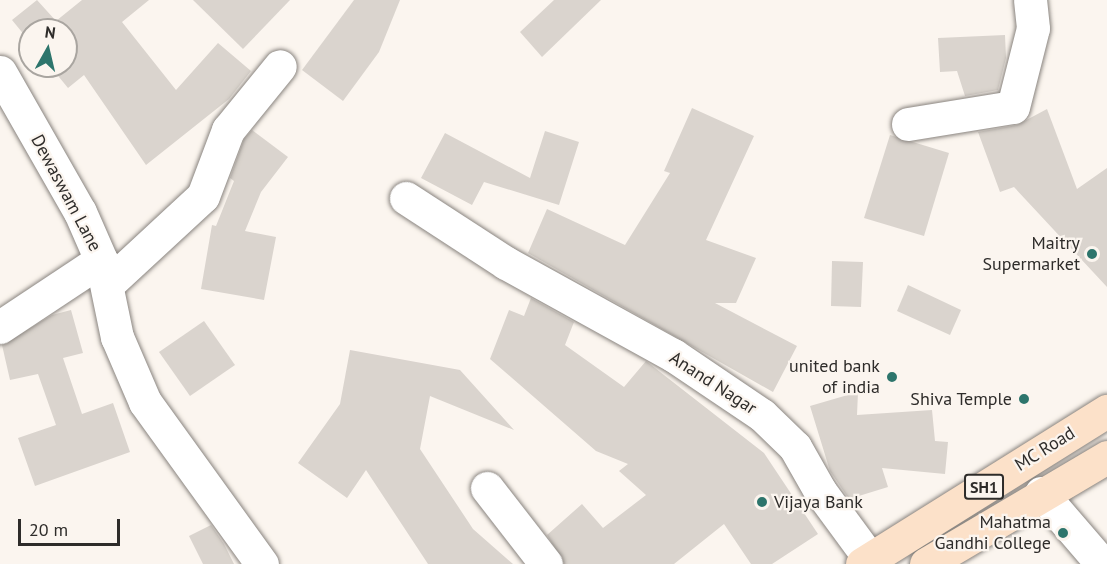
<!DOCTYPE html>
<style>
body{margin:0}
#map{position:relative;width:1107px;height:564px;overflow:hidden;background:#fbf5ef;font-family:"PT Sans",sans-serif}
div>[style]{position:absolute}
.building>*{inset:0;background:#dad4ce}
.roads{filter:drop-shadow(0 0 2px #89847f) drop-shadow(0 0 2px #89847f)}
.minor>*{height:33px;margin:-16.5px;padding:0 16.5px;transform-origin:16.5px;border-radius:16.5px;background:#fff}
.major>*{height:33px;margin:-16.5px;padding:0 16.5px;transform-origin:16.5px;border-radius:16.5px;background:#fce1c9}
.dots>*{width:16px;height:16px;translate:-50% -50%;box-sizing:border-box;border:3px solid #fbf5ef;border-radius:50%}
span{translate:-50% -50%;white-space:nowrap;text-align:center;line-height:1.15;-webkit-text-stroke:4.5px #fbf5ef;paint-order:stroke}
.shield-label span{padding:2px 4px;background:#fbf5ef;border:2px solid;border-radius:4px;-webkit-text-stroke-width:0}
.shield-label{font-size:16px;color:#2e2c2a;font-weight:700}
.street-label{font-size:18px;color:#2e2c2a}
.poi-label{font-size:18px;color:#2e2c2a}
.right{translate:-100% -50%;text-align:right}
.left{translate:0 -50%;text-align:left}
.north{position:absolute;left:18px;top:18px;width:60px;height:60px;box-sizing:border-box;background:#fbf5ef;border:2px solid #a9a5a0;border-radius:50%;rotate:8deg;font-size:16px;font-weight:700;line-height:24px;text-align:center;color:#2e2c2a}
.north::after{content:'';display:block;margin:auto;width:21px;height:27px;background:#2d756c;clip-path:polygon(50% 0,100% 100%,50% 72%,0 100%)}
.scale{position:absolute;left:18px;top:519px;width:102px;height:27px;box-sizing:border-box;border:3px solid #2e2c2a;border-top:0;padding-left:8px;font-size:18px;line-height:21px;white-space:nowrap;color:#2e2c2a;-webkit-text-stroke:4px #fbf5ef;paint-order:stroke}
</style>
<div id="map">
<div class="building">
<i style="clip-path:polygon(37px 0,56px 21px,82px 0,149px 0,122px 22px,176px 90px,218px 43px,251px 71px,229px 99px,146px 165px,84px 75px,68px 88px,50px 66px,66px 66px,66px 30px,30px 30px,30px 42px,12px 20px)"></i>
<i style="clip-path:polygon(193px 0,290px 0,243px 49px)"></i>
<i style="clip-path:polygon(354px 0,400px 0,379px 52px,343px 101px,302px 70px)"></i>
<i style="clip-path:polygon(554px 0,601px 0,542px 57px,520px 32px)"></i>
<i style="clip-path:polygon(1005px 35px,1006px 58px,998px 90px,965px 96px,957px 71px,940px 72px,938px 38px)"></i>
<i style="clip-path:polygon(692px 108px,754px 136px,706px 240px,756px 258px,736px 303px,715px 303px,797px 346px,773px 392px,528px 253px,547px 209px,625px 245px,670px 173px,664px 171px)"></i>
<i style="clip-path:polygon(1047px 109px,1077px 189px,1107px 168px,1107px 287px,1014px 187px,1000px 192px,978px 132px,1017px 125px)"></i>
<i style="clip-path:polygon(252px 130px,288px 157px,261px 192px,245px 231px,276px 237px,264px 300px,201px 289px,212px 225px,216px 226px,234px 181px,230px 178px,244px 139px)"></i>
<i style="clip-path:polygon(545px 131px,579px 142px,559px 205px,484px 182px,472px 205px,421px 178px,445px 133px,530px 178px)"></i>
<i style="clip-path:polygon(890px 135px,949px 153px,924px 236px,864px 218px)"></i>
<i style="clip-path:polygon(832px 261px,863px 262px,861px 307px,831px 306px)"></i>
<i style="clip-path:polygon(908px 285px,961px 310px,950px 335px,897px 311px)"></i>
<i style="clip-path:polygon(531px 298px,574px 322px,565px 345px,624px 387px,646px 361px,764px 453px,818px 534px,772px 564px,751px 564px,724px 524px,674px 564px,564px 564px,547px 535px,582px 504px,603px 528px,646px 495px,619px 471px,628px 464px,596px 451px,490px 359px,509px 310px,524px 316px)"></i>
<i style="clip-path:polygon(71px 310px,83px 353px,63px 358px,82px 414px,113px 403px,130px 452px,35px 486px,18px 438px,56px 425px,38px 374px,10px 380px,2px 345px,52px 315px)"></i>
<i style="clip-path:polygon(204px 321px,235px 365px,190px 396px,159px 352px)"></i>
<i style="clip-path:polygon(350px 350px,460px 370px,514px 430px,430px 396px,420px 449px,473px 529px,513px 564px,428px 564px,366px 470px,347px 498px,298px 463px,340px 404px)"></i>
<i style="clip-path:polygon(858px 392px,857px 415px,932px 410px,935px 441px,948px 442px,945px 474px,882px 468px,888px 487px,849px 499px,830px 471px,810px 406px)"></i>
<i style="clip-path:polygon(211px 525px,224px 544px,234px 564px,203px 564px,189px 536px)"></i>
</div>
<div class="roads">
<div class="minor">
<i style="left:0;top:72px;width:161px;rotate:60.3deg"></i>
<i style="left:80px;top:212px;width:52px;rotate:66.4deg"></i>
<i style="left:101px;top:260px;width:79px;rotate:78.3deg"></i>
<i style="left:117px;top:337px;width:71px;rotate:66.7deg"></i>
<i style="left:145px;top:402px;width:200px;rotate:54.2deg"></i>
<i style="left:908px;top:124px;width:106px;rotate:-9.2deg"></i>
<i style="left:1013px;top:107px;width:81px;rotate:-75.8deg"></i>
<i style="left:1033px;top:28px;width:28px;rotate:-96deg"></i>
<i style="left:406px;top:198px;width:119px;rotate:33deg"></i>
<i style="left:506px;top:263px;width:191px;rotate:28.9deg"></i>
<i style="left:673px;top:355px;width:107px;rotate:34deg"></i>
<i style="left:762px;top:415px;width:46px;rotate:44.1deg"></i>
<i style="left:795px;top:447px;width:51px;rotate:60.4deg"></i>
<i style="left:820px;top:491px;width:84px;rotate:53.7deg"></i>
<i style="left:108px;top:284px;width:129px;rotate:-42.8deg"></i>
<i style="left:203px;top:196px;width:71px;rotate:-69.3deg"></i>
<i style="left:228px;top:130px;width:82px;rotate:-50.9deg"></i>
<i style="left:0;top:327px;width:121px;rotate:-33.6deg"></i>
<i style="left:487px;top:488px;width:96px;rotate:52.2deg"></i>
<i style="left:1041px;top:493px;width:94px;rotate:49.3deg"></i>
</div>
<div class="major">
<i style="left:862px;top:564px;width:289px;rotate:-32deg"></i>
<i style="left:926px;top:564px;width:210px;rotate:-30.6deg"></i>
</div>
</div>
<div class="dots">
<i style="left:1092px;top:254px;background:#2d756c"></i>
<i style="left:892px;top:377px;background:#2d756c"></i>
<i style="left:1024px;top:399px;background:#2d756c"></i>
<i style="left:762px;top:502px;background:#2d756c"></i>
<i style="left:1063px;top:533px;background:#2d756c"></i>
</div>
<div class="shield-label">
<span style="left:984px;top:487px">SH1</span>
</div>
<div class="street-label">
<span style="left:66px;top:193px;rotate:62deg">Dewaswam Lane</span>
<span style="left:713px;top:383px;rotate:33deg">Anand Nagar</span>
<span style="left:1045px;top:449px;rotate:-32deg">MC Road</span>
</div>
<div class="poi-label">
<span class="right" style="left:1080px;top:254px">Maitry<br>Supermarket</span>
<span class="right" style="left:880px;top:377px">united bank<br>of india</span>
<span class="right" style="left:1012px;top:399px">Shiva Temple</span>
<span class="left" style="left:774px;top:502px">Vijaya Bank</span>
<span class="right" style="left:1051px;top:533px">Mahatma<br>Gandhi College</span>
</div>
<div class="north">N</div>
<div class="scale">20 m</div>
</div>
